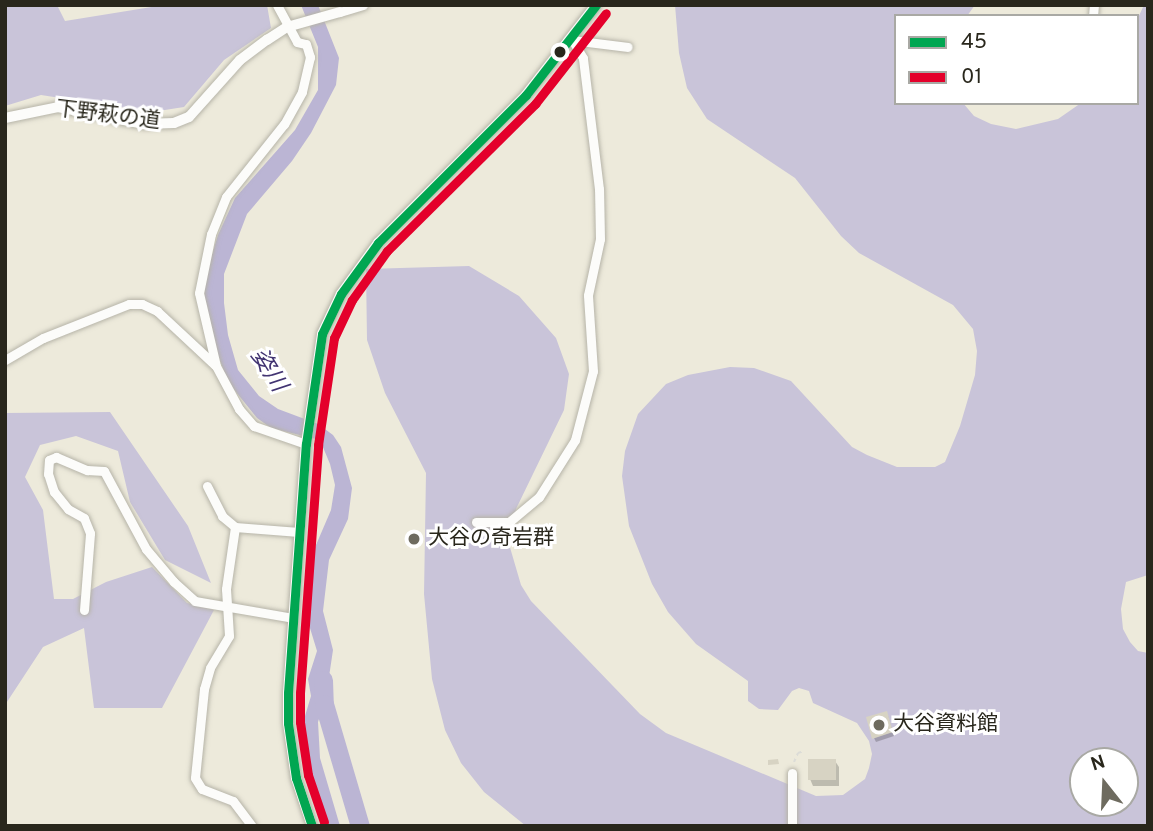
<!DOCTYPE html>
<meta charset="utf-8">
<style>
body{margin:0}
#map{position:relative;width:1153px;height:831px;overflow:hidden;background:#edeadb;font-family:Overpass,"Noto Sans JP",sans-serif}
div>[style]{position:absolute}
.forest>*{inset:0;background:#c9c4d9}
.water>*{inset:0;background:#bbb5d4}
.shadow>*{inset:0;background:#0003}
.river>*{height:19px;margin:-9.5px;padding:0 9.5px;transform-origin:9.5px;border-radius:9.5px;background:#bbb5d4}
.building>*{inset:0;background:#d7d3c3}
.path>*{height:2px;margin-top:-1px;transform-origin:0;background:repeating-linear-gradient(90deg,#dcdcd7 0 3.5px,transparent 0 7px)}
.roads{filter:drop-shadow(0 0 2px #b6b4a8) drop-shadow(0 0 2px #b6b4a8)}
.minor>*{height:9px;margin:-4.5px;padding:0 4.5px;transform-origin:4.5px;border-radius:4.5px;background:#fcfcfa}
.tertiary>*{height:10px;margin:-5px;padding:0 5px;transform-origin:5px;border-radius:5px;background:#fcfcfa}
.bus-1>*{height:9px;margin:-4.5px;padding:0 4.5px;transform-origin:4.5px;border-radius:4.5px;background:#00a651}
.bus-2>*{height:9px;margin:-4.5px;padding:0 4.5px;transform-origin:4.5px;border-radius:4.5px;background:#e4002b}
.dots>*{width:19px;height:19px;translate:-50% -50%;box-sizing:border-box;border:4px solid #fff;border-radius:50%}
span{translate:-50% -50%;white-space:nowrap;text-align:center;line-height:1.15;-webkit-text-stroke:6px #fff;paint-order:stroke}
.street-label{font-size:21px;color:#29271c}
.poi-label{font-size:21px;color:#29271c}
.left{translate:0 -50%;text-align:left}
.water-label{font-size:23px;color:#423472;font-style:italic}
.frame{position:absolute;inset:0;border:7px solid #29271c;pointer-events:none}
.legend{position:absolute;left:894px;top:14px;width:245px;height:91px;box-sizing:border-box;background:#fff;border:2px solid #a9a9a4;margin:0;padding:9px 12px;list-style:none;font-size:21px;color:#29271c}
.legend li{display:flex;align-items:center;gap:14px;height:35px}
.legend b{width:35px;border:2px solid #a9a9a4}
.north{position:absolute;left:1069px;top:747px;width:70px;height:70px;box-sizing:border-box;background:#fff;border:2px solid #a9a9a4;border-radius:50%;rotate:342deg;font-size:19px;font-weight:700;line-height:28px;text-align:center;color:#29271c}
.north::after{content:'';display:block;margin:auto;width:24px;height:32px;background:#6e6b5f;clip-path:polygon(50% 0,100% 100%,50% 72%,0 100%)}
</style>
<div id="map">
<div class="forest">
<i style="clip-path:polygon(5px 5px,57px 5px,65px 21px,164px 5px,267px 5px,271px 28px,224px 60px,184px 107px,152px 112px,41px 95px,5px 106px)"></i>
<i style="clip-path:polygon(evenodd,675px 5px,975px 5px,967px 16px,896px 16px,896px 103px,963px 103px,974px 116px,991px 124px,1016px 129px,1058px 119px,1081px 103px,1137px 103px,1137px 20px,1144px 5px,1148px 5px,1148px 575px,1126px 582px,1121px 609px,1123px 629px,1130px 642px,1138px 651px,1148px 653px,1148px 826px,526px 826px,484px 792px,461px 763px,445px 730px,432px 679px,424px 594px,426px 473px,385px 393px,367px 340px,366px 269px,469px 266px,519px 296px,556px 338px,569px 374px,564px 410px,516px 509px,509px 544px,521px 585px,531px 601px,640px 714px,666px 733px,816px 796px,843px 795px,865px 779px,869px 768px,872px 754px,869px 741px,857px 723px,813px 703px,809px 691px,799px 688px,792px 691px,778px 710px,759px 709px,748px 701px,748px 681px,696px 644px,668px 612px,652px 584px,629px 526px,622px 476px,625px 451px,638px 414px,666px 384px,688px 375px,730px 367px,754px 368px,791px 381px,852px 447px,867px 455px,897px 467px,935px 467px,945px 462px,960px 426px,975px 375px,977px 351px,973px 329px,953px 305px,859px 253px,841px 236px,795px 178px,707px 119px,687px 88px,679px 53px,675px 5px,1083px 761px,1125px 761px,1125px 803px,1083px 803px,1083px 761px)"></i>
<i style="clip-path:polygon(110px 412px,188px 526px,211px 583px,165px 560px,130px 502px,118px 451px,76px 436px,40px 445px,25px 477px,43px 510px,54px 599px,73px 599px,106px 582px,152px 567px,187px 603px,214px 610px,162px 708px,94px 708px,84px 628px,43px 647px,5px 705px,5px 413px)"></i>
</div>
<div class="water">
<i style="clip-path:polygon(301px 5px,318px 5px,339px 58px,336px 85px,311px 133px,292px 161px,247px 214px,224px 274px,224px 303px,228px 335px,238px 370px,259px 396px,278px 409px,318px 424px,333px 435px,341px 447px,352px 488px,348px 519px,329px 560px,323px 611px,333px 650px,326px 697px,318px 722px,320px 758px,340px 826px,330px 826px,325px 816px,303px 758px,305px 716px,311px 696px,308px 679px,317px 651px,306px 615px,310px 559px,331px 510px,335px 485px,330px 464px,320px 440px,271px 428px,257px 418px,228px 382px,215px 347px,204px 301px,205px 277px,218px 235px,235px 198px,295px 130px,318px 90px,318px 47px)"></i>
</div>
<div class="shadow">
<i style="clip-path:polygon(888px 716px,894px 736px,876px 742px,874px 738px)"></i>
<i style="clip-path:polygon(835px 761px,839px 767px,839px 786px,813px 786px,810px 779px)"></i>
</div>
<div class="river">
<i style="left:323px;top:680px;width:24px;rotate:88deg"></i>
<i style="left:324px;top:704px;width:127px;rotate:73.6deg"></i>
</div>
<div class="building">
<i style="clip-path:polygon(887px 711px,893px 732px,872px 739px,866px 717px)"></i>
<i style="clip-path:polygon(778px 759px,779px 764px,768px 765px,768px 760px)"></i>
<i style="clip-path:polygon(808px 759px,836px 759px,836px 780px,808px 780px)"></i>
</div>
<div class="path">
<i style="left:794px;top:762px;width:10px;rotate:-66deg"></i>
<i style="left:798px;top:753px;width:6px;rotate:-18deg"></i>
</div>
<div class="roads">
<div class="minor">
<i style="left:277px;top:5px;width:42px;rotate:61.6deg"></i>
<i style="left:297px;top:42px;width:9px;rotate:13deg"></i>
<i style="left:306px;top:44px;width:14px;rotate:73deg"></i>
<i style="left:310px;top:57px;width:36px;rotate:103deg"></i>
<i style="left:302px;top:92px;width:37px;rotate:119deg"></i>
<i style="left:284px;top:124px;width:93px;rotate:128.5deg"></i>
<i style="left:226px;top:197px;width:40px;rotate:112deg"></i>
<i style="left:211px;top:234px;width:60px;rotate:101.5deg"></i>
<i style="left:199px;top:293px;width:75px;rotate:76.9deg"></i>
<i style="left:216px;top:366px;width:49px;rotate:61.9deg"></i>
<i style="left:239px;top:409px;width:23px;rotate:49deg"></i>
<i style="left:254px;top:426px;width:55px;rotate:19.1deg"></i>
<i style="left:340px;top:12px;width:24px;rotate:-17deg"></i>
<i style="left:1093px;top:16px;width:11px;rotate:-85deg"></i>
<i style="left:572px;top:40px;width:56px;rotate:7.1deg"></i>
<i style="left:5px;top:360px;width:44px;rotate:-30.1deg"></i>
<i style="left:43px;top:338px;width:92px;rotate:-21.6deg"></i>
<i style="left:129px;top:304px;width:13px"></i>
<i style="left:142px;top:304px;width:17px;rotate:25deg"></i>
<i style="left:157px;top:311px;width:79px;rotate:43deg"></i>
<i style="left:207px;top:486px;width:34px;rotate:63deg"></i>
<i style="left:222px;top:516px;width:17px;rotate:40deg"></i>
<i style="left:235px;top:527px;width:64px;rotate:4.5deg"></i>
<i style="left:476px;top:522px;width:33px"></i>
<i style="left:509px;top:522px;width:39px;rotate:-40deg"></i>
<i style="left:539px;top:497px;width:67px;rotate:-57.7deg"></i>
<i style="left:575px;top:440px;width:71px;rotate:-75.4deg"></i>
<i style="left:593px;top:371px;width:76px;rotate:-93.8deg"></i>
<i style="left:588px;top:295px;width:57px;rotate:-77.9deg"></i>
<i style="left:600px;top:239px;width:50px;rotate:-91.1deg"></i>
<i style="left:599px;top:189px;width:132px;rotate:-97deg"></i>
<i style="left:583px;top:58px;width:21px;rotate:-121deg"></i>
<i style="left:235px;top:527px;width:63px;rotate:98.3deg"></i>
<i style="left:226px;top:589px;width:47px;rotate:86.3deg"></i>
<i style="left:229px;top:636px;width:37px;rotate:121deg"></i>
<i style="left:210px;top:668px;width:22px;rotate:106deg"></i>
<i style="left:204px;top:689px;width:89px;rotate:95.8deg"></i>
<i style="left:195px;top:778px;width:13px;rotate:58deg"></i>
<i style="left:202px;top:789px;width:33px;rotate:21deg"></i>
<i style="left:233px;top:801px;width:31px;rotate:53deg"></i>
<i style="left:84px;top:610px;width:77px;rotate:-85.5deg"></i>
<i style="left:90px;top:533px;width:16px;rotate:-112deg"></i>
<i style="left:84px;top:518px;width:18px;rotate:-151deg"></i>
<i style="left:68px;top:509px;width:22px;rotate:-129deg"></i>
<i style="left:54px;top:492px;width:19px;rotate:-108deg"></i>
<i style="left:48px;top:474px;width:14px;rotate:-86deg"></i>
<i style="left:49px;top:460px;width:8px;rotate:-23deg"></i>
<i style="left:56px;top:457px;width:34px;rotate:23deg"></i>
<i style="left:87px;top:470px;width:17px;rotate:3deg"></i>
<i style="left:104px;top:471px;width:89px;rotate:61.7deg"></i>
<i style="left:146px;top:549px;width:43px;rotate:49.7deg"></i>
<i style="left:174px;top:582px;width:28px;rotate:42deg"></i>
<i style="left:195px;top:601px;width:99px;rotate:9.8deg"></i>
<i style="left:792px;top:826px;width:53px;rotate:-90deg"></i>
</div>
<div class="tertiary">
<i style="left:5px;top:118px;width:54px;rotate:-11.7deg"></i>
<i style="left:58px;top:107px;width:88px;rotate:11.2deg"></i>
<i style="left:144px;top:124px;width:30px;rotate:-2deg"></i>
<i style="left:174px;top:123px;width:16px;rotate:-22deg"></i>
<i style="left:189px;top:117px;width:76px;rotate:-48.2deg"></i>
<i style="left:240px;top:60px;width:34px;rotate:-37deg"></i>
<i style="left:267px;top:40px;width:24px;rotate:-33deg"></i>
<i style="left:287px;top:27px;width:55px;rotate:-15.8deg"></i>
<i style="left:312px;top:826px;width:51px;rotate:-108.4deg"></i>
<i style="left:296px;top:778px;width:56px;rotate:-98.3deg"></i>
<i style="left:288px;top:723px;width:30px;rotate:-90deg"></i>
<i style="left:288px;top:693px;width:250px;rotate:-85.9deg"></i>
<i style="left:306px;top:444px;width:111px;rotate:-81.7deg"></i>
<i style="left:322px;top:334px;width:44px;rotate:-64.6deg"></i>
<i style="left:341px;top:294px;width:63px;rotate:-54deg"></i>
<i style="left:378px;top:243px;width:209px;rotate:-45deg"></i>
<i style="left:526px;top:95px;width:114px;rotate:-52.1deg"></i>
</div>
</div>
<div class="bus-1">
<i style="left:312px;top:826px;width:51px;rotate:-108.4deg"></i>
<i style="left:296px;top:778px;width:56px;rotate:-98.3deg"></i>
<i style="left:288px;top:723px;width:30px;rotate:-90deg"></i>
<i style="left:288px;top:693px;width:250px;rotate:-85.9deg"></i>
<i style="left:306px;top:444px;width:111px;rotate:-81.7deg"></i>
<i style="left:322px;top:334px;width:44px;rotate:-64.6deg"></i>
<i style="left:341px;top:294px;width:63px;rotate:-54deg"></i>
<i style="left:378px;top:243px;width:209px;rotate:-45deg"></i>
<i style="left:526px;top:95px;width:114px;rotate:-52.1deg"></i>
</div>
<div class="bus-2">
<i style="left:324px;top:822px;width:50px;rotate:-108.8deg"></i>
<i style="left:308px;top:775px;width:54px;rotate:-98.6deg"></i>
<i style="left:300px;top:722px;width:29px;rotate:-90deg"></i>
<i style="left:300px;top:693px;width:249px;rotate:-85.8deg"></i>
<i style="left:318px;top:445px;width:108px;rotate:-81.5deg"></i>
<i style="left:334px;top:338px;width:42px;rotate:-64.7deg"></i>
<i style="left:352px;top:300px;width:60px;rotate:-54.5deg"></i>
<i style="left:387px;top:251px;width:209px;rotate:-44.8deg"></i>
<i style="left:535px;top:104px;width:115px;rotate:-52deg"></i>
</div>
<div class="dots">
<i style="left:560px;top:52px;background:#29271c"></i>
<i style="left:414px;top:539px;background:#6e6b5f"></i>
<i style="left:879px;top:725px;background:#6e6b5f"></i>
</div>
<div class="street-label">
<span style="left:108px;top:116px;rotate:7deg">下野萩の道</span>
</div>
<div class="poi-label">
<span class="left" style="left:428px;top:539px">大谷の奇岩群</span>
<span class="left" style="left:893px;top:725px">大谷資料館</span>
</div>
<div class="water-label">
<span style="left:267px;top:371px;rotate:58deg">姿川</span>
</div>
<div class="frame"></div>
<ul class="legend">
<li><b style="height:9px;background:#00a651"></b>45</li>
<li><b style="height:9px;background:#e4002b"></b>01</li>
</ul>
<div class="north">N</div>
</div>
